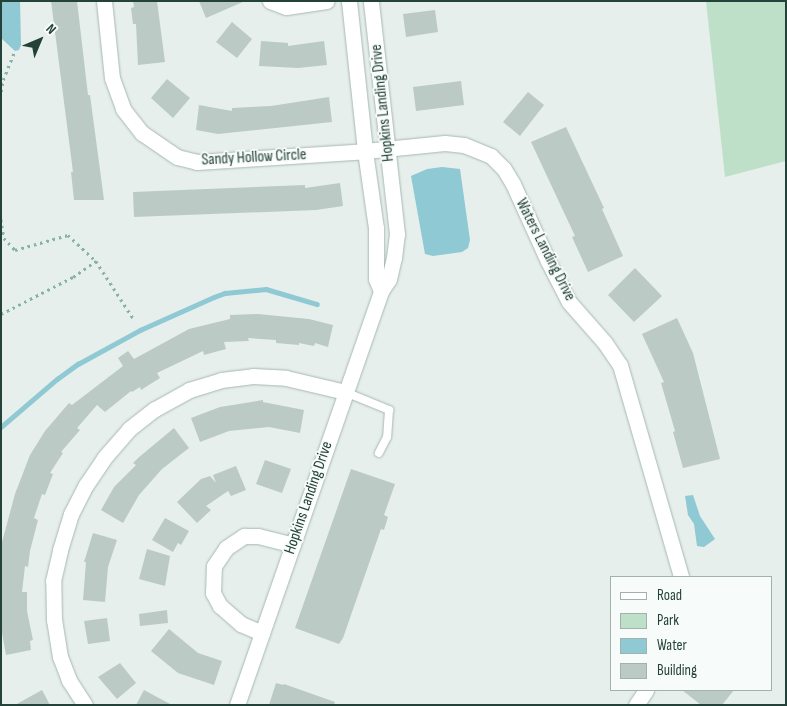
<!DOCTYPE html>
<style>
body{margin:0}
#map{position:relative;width:787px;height:706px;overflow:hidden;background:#e6efeb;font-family:"Sofia Sans Condensed",sans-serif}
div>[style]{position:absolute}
.green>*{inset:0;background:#bfe0c8}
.water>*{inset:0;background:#8ec9d4}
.stream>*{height:4.5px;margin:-2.25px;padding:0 2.25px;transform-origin:2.25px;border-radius:2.25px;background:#8ec9d4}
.building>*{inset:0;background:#bbcac4}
.path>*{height:2.5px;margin-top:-1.25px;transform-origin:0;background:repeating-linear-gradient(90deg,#86b3a5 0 2.5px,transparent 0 6.5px)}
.roads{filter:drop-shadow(0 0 1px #a8b8b2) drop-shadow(0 0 1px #a8b8b2)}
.lane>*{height:8px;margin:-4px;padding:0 4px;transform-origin:4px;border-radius:4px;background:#fff}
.street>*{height:15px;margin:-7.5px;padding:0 7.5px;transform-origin:7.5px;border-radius:7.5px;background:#fff}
span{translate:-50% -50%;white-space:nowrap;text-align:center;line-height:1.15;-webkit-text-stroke:4px #f7fbf9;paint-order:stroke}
.street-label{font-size:16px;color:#24423a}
.frame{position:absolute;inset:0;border:2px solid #24423a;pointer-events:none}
.legend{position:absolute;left:610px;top:576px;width:162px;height:115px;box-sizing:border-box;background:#f7fbf9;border:1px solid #a3b1ad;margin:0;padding:6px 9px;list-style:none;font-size:15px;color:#24423a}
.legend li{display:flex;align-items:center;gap:10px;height:25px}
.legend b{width:25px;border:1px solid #a3b1ad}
.north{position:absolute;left:15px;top:15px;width:50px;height:50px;-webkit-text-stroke:4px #f7fbf9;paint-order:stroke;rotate:45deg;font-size:14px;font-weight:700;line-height:20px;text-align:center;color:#24423a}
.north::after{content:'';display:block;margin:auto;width:18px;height:22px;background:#24423a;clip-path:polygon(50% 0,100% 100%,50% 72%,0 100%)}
</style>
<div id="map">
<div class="green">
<i style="clip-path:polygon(706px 1px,786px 1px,786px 161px,725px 177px)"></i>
</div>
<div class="water">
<i style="clip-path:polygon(1px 1px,20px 1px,21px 45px,19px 50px,15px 51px,1px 38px)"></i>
<i style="clip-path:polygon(442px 167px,460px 169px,470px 240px,468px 248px,462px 252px,433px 256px,425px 254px,411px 176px,427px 169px)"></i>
<i style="clip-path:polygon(693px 495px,700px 516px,715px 539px,704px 547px,697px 546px,694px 524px,688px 515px,685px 496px)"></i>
</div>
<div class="stream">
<i style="left:1px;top:427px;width:74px;rotate:-40.6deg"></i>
<i style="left:57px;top:379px;width:26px;rotate:-36deg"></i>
<i style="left:78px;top:364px;width:71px;rotate:-28.7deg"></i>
<i style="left:140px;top:330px;width:81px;rotate:-24deg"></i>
<i style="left:214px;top:297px;width:12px;rotate:-20deg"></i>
<i style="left:225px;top:293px;width:41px;rotate:-5.6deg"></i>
<i style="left:266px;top:289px;width:53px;rotate:16.4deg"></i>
</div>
<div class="building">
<i style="clip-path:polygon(51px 1px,77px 1px,88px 95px,90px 95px,104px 200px,74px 200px,71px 172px,73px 172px)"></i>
<i style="clip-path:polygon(133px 1px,157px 1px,165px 62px,138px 65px,136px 24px,133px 24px,131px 8px,134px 7px)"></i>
<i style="clip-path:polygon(199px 1px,245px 1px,206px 18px)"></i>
<i style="clip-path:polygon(435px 10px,438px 32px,406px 37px,403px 14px)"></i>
<i style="clip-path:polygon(232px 22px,252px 39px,237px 58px,216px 42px)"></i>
<i style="clip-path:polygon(261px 41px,288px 43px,288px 46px,324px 41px,327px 65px,298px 68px,259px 66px)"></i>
<i style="clip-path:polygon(167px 79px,190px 98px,173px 118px,151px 98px)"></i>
<i style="clip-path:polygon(461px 81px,464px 105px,416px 111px,413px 87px)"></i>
<i style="clip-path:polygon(528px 92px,544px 105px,520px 136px,503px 122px)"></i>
<i style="clip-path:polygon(329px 97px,332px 122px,218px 134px,196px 130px,199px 105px,232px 111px,232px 108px,271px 106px)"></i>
<i style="clip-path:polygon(566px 127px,604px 208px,602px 209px,623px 256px,588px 272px,572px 237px,575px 236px,531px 142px)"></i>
<i style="clip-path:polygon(340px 183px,343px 206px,316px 210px,134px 217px,133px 192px,305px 185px,305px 188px)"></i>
<i style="clip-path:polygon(635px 268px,662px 296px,634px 322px,608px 295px)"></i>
<i style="clip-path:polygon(258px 314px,309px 319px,333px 325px,328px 347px,315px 343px,314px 346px,299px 343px,299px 345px,276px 343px,276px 340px,248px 338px,249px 341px,224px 342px,226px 349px,204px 355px,203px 351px,157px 373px,160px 378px,141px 390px,140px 387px,132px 392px,131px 391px,105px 412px,97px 405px,77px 428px,80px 430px,61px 452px,63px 453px,50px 473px,53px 474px,45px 495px,42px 494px,34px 518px,38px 520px,30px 551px,28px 567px,25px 566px,22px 592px,27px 592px,27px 611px,33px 640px,30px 641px,31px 650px,6px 655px,1px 627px,1px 546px,15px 494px,30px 455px,45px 431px,69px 403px,72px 405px,123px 366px,118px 358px,128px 351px,134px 359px,189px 329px,230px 319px,230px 315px)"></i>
<i style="clip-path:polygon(677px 318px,693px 353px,720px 459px,683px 468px,673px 432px,675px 431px,661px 383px,664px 382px,642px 334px)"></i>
<i style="clip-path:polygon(263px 400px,263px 402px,304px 410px,300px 433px,269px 427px,229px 431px,200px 442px,191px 418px,220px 407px)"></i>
<i style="clip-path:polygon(174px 428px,189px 448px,162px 469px,139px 495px,123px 523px,101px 510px,114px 487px,136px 465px,133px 463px,138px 458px)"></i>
<i style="clip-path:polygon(265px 460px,291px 469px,282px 493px,256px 484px)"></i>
<i style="clip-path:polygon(236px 466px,246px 490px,231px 496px,228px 491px,206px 506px,211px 510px,197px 523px,177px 502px,201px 479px,210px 476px,216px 483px,213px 475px)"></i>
<i style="clip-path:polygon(351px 469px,395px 484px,384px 515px,388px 517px,384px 530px,381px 529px,343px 638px,339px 644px,295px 628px)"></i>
<i style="clip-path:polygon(165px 518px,189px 531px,181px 545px,178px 543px,173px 552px,152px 540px)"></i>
<i style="clip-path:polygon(93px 533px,117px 540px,108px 567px,105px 602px,83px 600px,86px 562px,84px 562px)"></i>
<i style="clip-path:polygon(147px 549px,170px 556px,165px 586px,139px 579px)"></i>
<i style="clip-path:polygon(167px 610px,168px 623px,140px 626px,139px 614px)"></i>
<i style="clip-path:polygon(107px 618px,110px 641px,88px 644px,84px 621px)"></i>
<i style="clip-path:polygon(169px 629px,198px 653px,222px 661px,214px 685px,178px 673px,151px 651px)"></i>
<i style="clip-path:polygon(120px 663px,136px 683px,117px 699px,98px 677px)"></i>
<i style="clip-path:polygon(276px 683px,283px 685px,284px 684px,335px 702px,334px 705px,269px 705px)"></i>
<i style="clip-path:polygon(42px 690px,50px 705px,15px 705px)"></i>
<i style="clip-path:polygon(144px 690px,172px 705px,136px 705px)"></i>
<i style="clip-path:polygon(682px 690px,734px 690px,722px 705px,701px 705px)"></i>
</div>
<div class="path">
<i style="left:1px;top:92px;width:12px;rotate:-81deg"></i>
<i style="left:3px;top:80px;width:31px;rotate:-68deg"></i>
<i style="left:1px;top:219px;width:19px;rotate:81deg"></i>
<i style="left:4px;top:238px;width:16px;rotate:47deg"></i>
<i style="left:15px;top:250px;width:55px;rotate:-15.8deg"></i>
<i style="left:68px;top:235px;width:38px;rotate:43deg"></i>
<i style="left:96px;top:261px;width:68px;rotate:57deg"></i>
<i style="left:1px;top:314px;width:81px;rotate:-27.2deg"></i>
<i style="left:73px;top:277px;width:28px;rotate:-35deg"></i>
</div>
<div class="roads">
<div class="lane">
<i style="left:345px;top:392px;width:48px;rotate:22.2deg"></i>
<i style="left:389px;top:410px;width:27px;rotate:94deg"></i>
<i style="left:387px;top:437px;width:18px;rotate:117deg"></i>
</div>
<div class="street">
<i style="left:104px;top:1px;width:77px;rotate:84.1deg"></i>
<i style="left:112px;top:78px;width:33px;rotate:70deg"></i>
<i style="left:123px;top:109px;width:31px;rotate:52deg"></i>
<i style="left:142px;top:133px;width:42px;rotate:34.4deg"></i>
<i style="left:177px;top:157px;width:21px;rotate:14deg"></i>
<i style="left:197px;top:162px;width:168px;rotate:-3.7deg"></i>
<i style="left:365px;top:151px;width:80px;rotate:-5.7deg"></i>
<i style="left:445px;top:143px;width:19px;rotate:6deg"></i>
<i style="left:464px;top:145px;width:29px;rotate:22deg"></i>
<i style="left:491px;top:156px;width:18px;rotate:45deg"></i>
<i style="left:504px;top:169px;width:17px;rotate:59deg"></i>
<i style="left:513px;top:184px;width:85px;rotate:65.6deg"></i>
<i style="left:548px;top:261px;width:46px;rotate:62.9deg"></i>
<i style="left:569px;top:302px;width:55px;rotate:48.7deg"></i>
<i style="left:605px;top:343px;width:27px;rotate:56deg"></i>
<i style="left:620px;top:365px;width:221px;rotate:73.9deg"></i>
<i style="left:270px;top:1px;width:17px;rotate:21deg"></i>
<i style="left:286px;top:7px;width:41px;rotate:-8.3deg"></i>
<i style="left:349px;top:1px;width:151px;rotate:83.9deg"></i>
<i style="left:365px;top:151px;width:78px;rotate:81.9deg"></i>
<i style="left:376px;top:228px;width:51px;rotate:90deg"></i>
<i style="left:376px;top:279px;width:13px;rotate:67deg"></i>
<i style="left:262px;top:633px;width:23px;rotate:-157deg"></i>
<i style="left:241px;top:624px;width:28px;rotate:-139deg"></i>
<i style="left:220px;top:606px;width:15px;rotate:-118deg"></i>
<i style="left:213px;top:593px;width:27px;rotate:-88deg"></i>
<i style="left:214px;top:566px;width:22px;rotate:-56deg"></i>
<i style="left:226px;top:548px;width:22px;rotate:-34deg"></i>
<i style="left:244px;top:536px;width:14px"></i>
<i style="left:258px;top:536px;width:36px;rotate:14deg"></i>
<i style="left:85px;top:705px;width:30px;rotate:-123deg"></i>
<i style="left:69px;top:680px;width:25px;rotate:-111deg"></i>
<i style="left:60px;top:657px;width:37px;rotate:-99deg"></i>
<i style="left:54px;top:620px;width:39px;rotate:-91deg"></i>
<i style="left:53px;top:581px;width:32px;rotate:-77deg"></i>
<i style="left:60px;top:550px;width:38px;rotate:-73deg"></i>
<i style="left:71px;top:514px;width:33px;rotate:-63deg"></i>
<i style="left:86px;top:485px;width:32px;rotate:-56deg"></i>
<i style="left:104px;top:458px;width:38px;rotate:-49deg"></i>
<i style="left:129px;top:429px;width:33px;rotate:-38deg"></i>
<i style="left:155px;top:409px;width:39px;rotate:-29deg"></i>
<i style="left:189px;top:390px;width:34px;rotate:-17deg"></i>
<i style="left:221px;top:380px;width:32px;rotate:-7deg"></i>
<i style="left:253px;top:376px;width:33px;rotate:3deg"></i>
<i style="left:286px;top:378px;width:61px;rotate:13.3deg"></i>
<i style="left:237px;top:705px;width:438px;rotate:-70.8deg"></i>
<i style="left:381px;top:291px;width:14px;rotate:-56deg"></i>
<i style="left:389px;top:279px;width:22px;rotate:-77deg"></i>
<i style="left:394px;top:258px;width:24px;rotate:-83deg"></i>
<i style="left:397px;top:234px;width:234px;rotate:-96.4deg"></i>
<i style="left:636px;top:705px;width:18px;rotate:-56deg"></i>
</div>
</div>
<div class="street-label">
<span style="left:383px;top:103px;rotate:-96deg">Hopkins Landing Drive</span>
<span style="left:254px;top:158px;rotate:-3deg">Sandy Hollow Circle</span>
<span style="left:545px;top:250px;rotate:63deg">Waters Landing Drive</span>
<span style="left:309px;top:498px;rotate:-71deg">Hopkins Landing Drive</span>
</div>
<div class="frame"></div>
<ul class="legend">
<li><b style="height:6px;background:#fff"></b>Road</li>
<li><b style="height:14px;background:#bfe0c8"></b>Park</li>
<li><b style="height:14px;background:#8ec9d4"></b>Water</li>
<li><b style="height:14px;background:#bbcac4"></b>Building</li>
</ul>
<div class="north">N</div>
</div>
